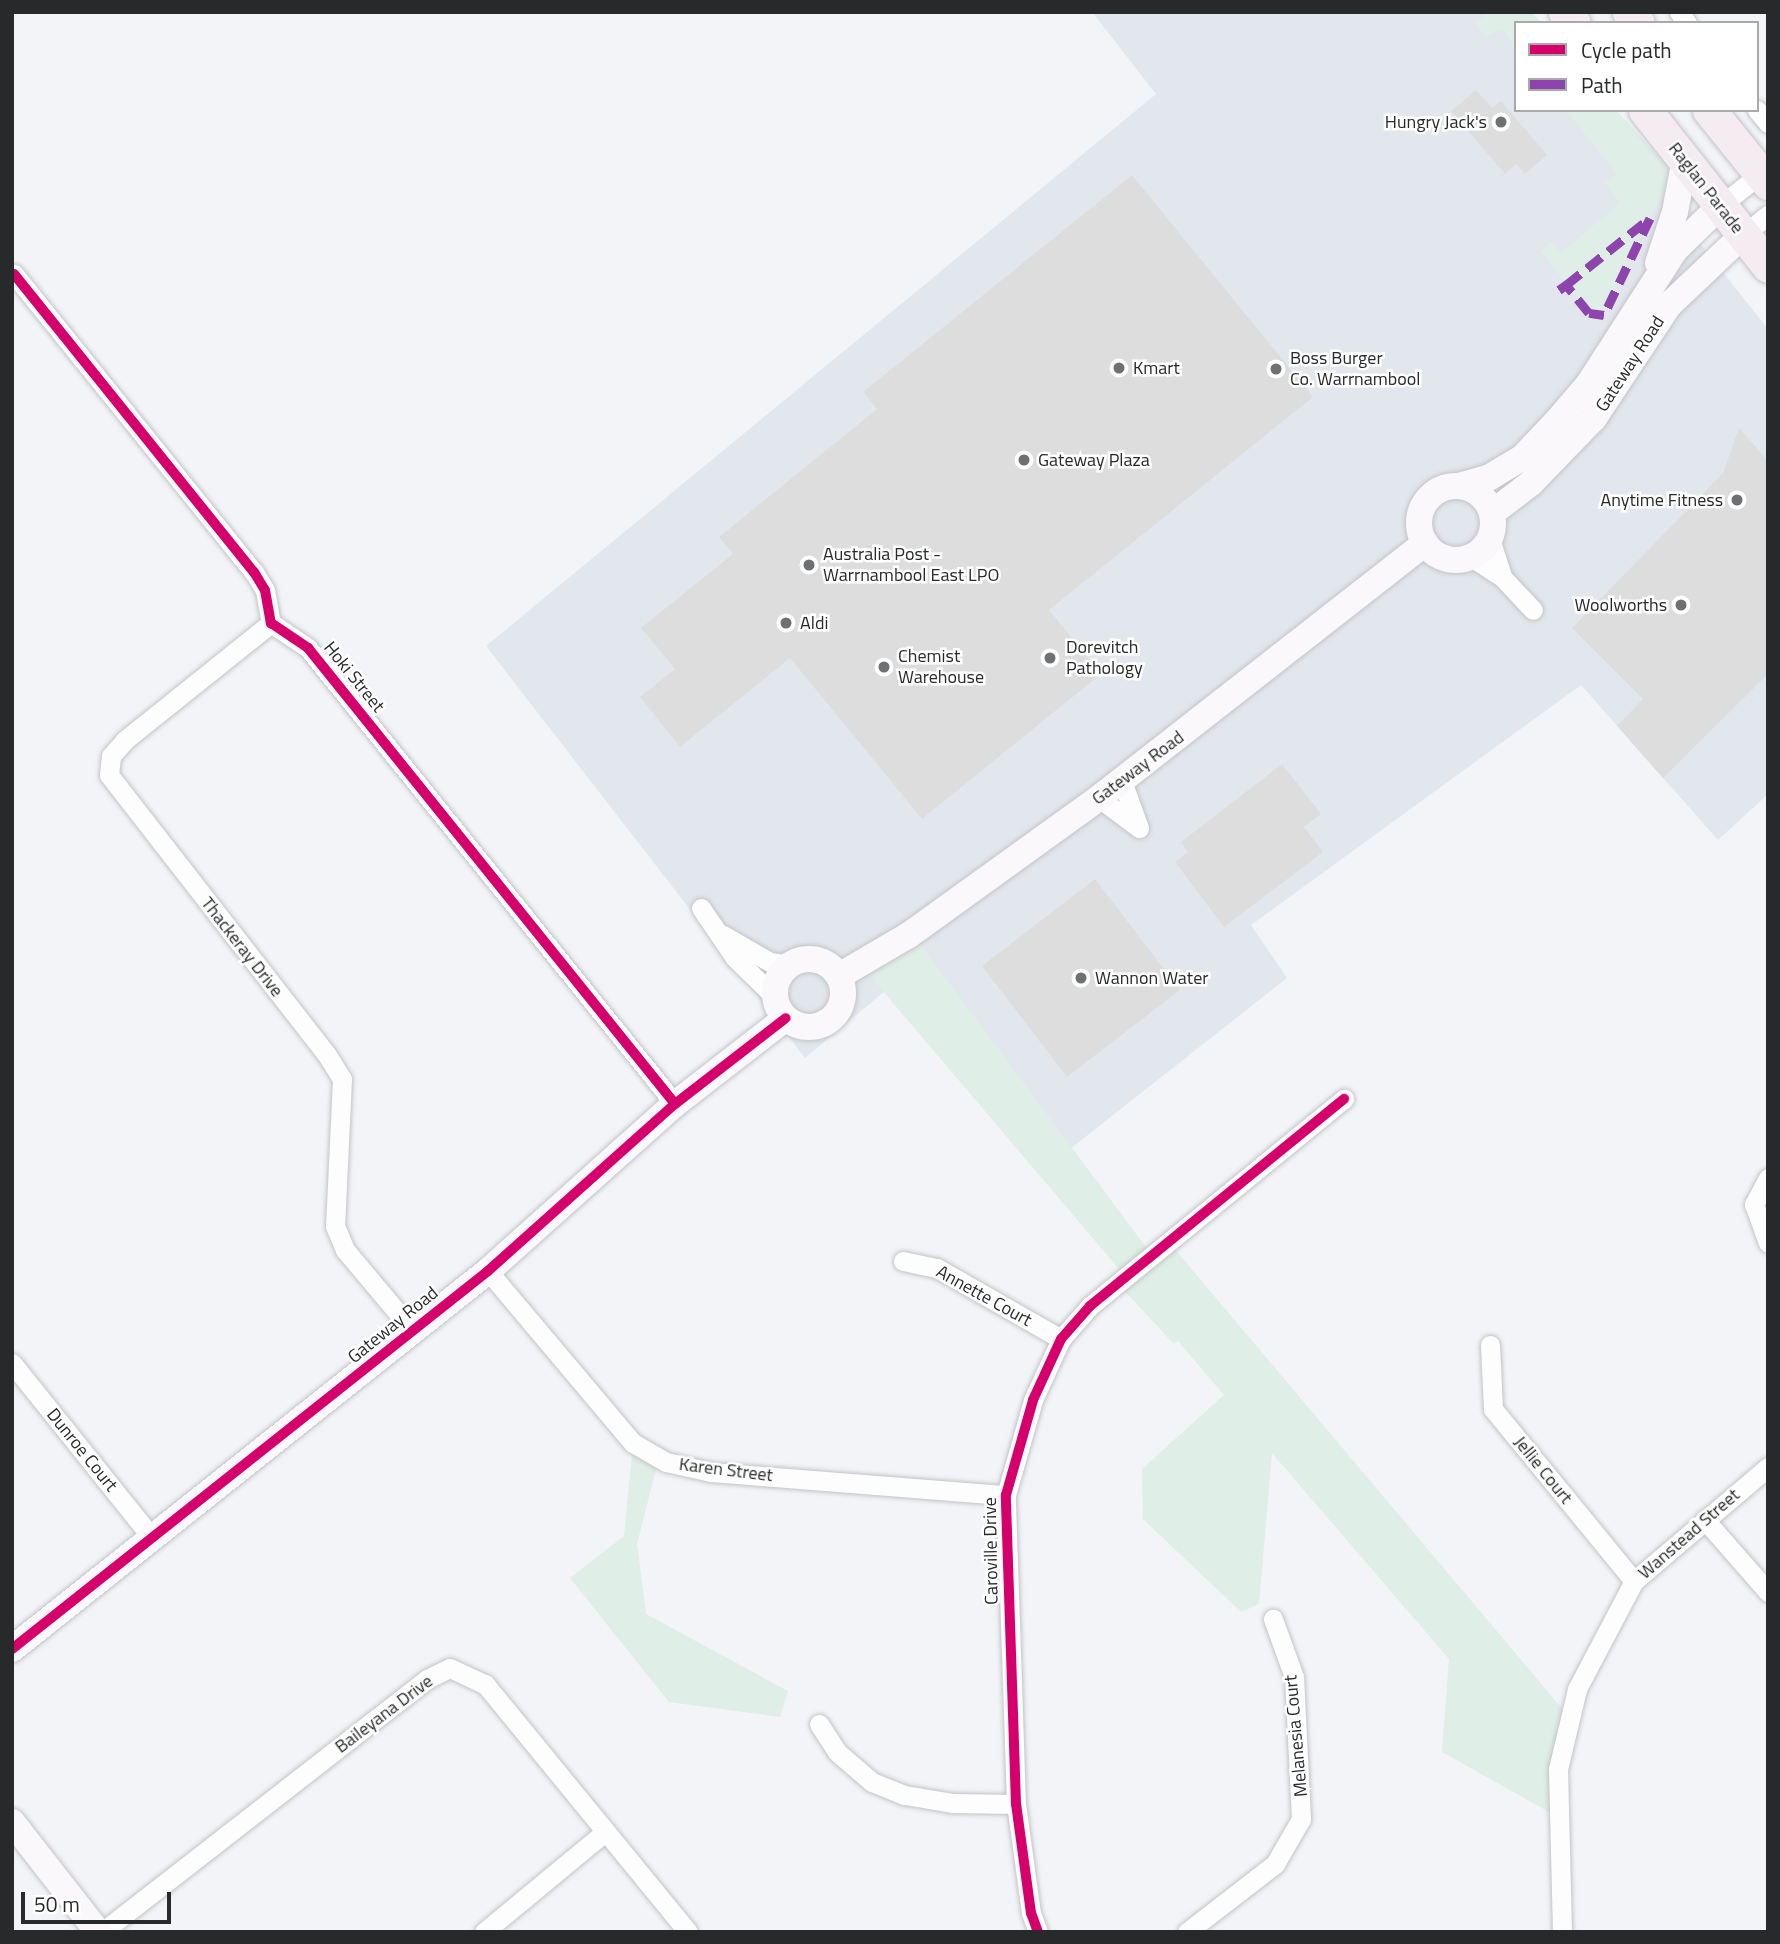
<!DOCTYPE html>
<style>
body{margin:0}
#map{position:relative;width:1780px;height:1944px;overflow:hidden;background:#f2f4f7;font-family:"Titillium Web",sans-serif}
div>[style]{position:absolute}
.built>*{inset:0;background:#e2e7ee}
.green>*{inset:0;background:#dfeee6}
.building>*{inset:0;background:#ddddde}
.roads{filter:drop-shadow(0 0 2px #c3c4c7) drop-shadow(0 0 2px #c3c4c7)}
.street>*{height:19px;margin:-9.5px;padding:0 9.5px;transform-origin:9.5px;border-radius:9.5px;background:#fdfdfe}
.secondary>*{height:26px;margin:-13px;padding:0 13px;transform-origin:13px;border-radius:13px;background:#faf8fa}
.secondary>.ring{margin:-13px;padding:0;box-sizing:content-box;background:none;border:26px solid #faf8fa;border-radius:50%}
.highway>*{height:33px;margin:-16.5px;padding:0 16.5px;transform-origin:16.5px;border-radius:16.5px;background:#f4ecf1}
.quiet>*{height:9px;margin-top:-4.5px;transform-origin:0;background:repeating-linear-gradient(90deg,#8e44ad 0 18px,transparent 0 27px)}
.cycleway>*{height:10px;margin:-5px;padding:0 5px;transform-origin:5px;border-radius:5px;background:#d6006c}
.dots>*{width:19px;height:19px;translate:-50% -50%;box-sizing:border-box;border:4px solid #fff;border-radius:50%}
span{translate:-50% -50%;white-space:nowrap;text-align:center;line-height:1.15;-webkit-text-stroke:5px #fff;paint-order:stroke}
.poi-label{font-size:18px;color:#28292b}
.right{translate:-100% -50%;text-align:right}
.left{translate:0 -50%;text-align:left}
.street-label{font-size:18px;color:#28292b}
.frame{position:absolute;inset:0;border:14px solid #28292b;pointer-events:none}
.legend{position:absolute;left:1514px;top:21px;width:245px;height:91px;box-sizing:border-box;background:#fff;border:2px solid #a9a9aa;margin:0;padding:9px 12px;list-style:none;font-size:21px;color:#28292b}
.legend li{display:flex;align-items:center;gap:14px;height:35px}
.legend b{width:35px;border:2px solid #a9a9aa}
.scale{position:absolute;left:21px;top:1892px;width:150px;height:32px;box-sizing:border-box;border:4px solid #28292b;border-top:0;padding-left:9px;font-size:21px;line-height:24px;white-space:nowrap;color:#28292b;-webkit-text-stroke:5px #fff;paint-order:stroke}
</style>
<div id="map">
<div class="built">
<i style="clip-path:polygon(1092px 12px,1517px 12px,1516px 110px,1594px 110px,1768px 329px,1768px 794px,1718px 840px,1581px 685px,1251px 925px,1287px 978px,1070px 1149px,917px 964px,805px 1058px,486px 646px,1156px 94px)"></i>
</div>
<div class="green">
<i style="clip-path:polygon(1487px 12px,1531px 12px,1542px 23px,1516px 23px,1516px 47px,1504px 32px,1499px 30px,1486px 37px,1476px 25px)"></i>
<i style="clip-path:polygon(1566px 110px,1616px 110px,1668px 167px,1669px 186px,1638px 236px,1603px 315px,1589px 313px,1541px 251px,1551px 242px,1561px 253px,1620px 203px,1605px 183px,1617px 174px)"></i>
<i style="clip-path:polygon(912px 933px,1151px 1254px,1168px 1241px,1570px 1718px,1558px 1817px,1442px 1752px,1449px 1659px,1272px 1453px,1259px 1604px,1241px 1612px,1143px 1519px,1142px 1469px,1224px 1395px,1178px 1341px,1174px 1344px,1117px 1283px,1125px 1276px,860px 964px)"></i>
<i style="clip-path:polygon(633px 1443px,659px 1458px,637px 1544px,646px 1614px,788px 1691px,780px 1717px,669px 1702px,570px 1578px,624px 1536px)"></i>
</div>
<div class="building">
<i style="clip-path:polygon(1476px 90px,1492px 108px,1501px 101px,1547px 155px,1525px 174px,1516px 164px,1505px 174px,1451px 111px)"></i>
<i style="clip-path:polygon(1132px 175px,1313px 397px,1049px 610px,1101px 674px,922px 819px,790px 658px,680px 747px,640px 697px,675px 669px,641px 628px,733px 554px,719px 537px,877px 409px,863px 392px)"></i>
<i style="clip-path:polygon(1739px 428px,1768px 461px,1768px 674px,1663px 778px,1617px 726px,1643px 699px,1572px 628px,1723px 473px)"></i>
<i style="clip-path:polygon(1282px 764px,1321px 814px,1304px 827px,1323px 852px,1224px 927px,1175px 862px,1188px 852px,1181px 842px)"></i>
<i style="clip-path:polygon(1095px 879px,1180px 990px,1067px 1077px,982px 966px)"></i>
</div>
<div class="roads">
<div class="street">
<i style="left:1679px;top:12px;width:14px;rotate:54deg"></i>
<i style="left:1757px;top:110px;width:17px;rotate:50deg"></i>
<i style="left:1720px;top:206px;width:51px;rotate:-38.7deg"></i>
<i style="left:1743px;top:235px;width:32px;rotate:-39deg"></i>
<i style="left:14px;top:274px;width:383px;rotate:51.2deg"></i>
<i style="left:254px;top:572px;width:21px;rotate:59deg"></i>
<i style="left:265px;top:590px;width:34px;rotate:80deg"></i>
<i style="left:271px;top:623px;width:45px;rotate:34deg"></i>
<i style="left:308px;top:648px;width:585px;rotate:51.17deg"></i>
<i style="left:1490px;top:539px;width:40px;rotate:72deg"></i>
<i style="left:1471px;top:557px;width:37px;rotate:33deg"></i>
<i style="left:1502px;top:577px;width:45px;rotate:46.8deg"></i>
<i style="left:271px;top:623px;width:187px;rotate:141.3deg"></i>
<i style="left:125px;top:740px;width:21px;rotate:131deg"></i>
<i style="left:111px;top:756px;width:19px;rotate:96deg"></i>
<i style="left:109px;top:775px;width:355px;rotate:52.1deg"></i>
<i style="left:327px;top:1055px;width:28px;rotate:58deg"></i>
<i style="left:342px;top:1079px;width:147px;rotate:92.7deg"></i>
<i style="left:335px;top:1226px;width:26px;rotate:67deg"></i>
<i style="left:345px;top:1250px;width:106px;rotate:50deg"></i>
<i style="left:1122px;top:781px;width:50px;rotate:70.1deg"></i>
<i style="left:1099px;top:798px;width:50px;rotate:36.9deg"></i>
<i style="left:701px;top:908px;width:60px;rotate:55.8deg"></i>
<i style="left:735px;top:958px;width:56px;rotate:44.3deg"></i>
<i style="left:723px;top:935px;width:54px;rotate:29.9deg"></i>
<i style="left:770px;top:962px;width:19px;rotate:9deg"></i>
<i style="left:1768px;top:1178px;width:30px;rotate:118deg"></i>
<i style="left:1754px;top:1204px;width:41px;rotate:70.3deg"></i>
<i style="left:903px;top:1261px;width:35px;rotate:12deg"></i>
<i style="left:937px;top:1268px;width:143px;rotate:29.8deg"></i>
<i style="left:488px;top:1271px;width:225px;rotate:49.9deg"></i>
<i style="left:633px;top:1443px;width:38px;rotate:30deg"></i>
<i style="left:666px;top:1462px;width:46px;rotate:12.5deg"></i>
<i style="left:711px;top:1472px;width:296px;rotate:4.5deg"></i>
<i style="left:1490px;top:1345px;width:64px;rotate:87.3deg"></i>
<i style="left:1493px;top:1409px;width:222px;rotate:50.7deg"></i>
<i style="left:12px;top:1363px;width:224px;rotate:51.3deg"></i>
<i style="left:1705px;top:1520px;width:96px;rotate:48.8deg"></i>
<i style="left:819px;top:1724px;width:33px;rotate:57deg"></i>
<i style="left:837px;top:1752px;width:46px;rotate:40.6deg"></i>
<i style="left:872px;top:1782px;width:35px;rotate:22deg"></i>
<i style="left:905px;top:1795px;width:49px;rotate:9.5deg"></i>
<i style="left:953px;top:1803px;width:63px;rotate:0.9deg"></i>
<i style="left:102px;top:1932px;width:412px;rotate:-37.9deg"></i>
<i style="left:427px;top:1679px;width:25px;rotate:-26deg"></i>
<i style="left:450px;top:1668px;width:38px;rotate:25deg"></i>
<i style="left:485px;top:1684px;width:320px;rotate:50.7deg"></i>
<i style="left:484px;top:1932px;width:157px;rotate:-39.6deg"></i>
<i style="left:1038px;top:1932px;width:20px;rotate:-110deg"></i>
<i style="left:1031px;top:1913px;width:110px;rotate:-97.8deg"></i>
<i style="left:1016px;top:1804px;width:309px;rotate:-91.9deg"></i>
<i style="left:1006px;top:1495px;width:99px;rotate:-74.1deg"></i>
<i style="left:1033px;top:1400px;width:67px;rotate:-65.3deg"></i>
<i style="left:1061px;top:1339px;width:44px;rotate:-48.7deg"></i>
<i style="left:1090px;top:1306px;width:328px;rotate:-39.2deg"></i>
<i style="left:1187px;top:1932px;width:111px;rotate:-37.7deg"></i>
<i style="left:1275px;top:1864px;width:52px;rotate:-60deg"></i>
<i style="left:1301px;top:1819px;width:142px;rotate:-92.8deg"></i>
<i style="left:1294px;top:1677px;width:62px;rotate:-109.9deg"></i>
<i style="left:1562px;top:1932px;width:163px;rotate:-91.4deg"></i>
<i style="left:1558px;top:1769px;width:82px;rotate:-76.6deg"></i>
<i style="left:1577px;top:1689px;width:122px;rotate:-62.2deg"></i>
<i style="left:1634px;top:1581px;width:176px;rotate:-40.4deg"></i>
</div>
<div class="secondary">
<i style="left:1658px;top:263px;width:54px;rotate:-71.6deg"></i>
<i style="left:1675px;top:212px;width:54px;rotate:-79.3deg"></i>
<i style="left:1459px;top:486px;width:32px;rotate:-16deg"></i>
<i style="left:1490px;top:477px;width:39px;rotate:-31deg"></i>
<i style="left:1523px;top:457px;width:51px;rotate:-46.6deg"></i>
<i style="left:1558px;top:420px;width:46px;rotate:-49.4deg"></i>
<i style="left:1588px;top:385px;width:161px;rotate:-57.2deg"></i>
<i style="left:1675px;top:250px;width:63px;rotate:-44.4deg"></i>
<i class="ring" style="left:1419px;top:486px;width:48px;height:48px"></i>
<i style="left:1492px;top:513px;width:49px;rotate:-37.6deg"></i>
<i style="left:1531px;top:483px;width:91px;rotate:-45.9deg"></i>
<i style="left:1594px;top:418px;width:136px;rotate:-56.4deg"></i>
<i style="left:1669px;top:305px;width:102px;rotate:-43.4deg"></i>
<i class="ring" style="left:775px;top:959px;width:42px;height:42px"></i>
<i style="left:839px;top:976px;width:81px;rotate:-30.4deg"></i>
<i style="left:909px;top:935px;width:234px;rotate:-35.8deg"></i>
<i style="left:1099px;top:798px;width:414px;rotate:-38deg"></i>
<i style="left:12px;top:1649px;width:608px;rotate:-38.45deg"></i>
<i style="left:488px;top:1271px;width:251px;rotate:-41.8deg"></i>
<i style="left:675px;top:1104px;width:140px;rotate:-37.8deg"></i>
<i style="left:12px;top:1822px;width:140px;rotate:52deg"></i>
</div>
<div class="highway">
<i style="left:1565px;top:12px;width:14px;rotate:51deg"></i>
<i style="left:1629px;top:12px;width:14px;rotate:51deg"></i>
<i style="left:1645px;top:110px;width:199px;rotate:51.7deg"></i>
<i style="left:1709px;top:110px;width:94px;rotate:51.1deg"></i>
</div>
</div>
<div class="quiet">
<i style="left:1559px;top:290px;width:9px;rotate:-36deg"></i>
<i style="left:1566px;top:285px;width:107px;rotate:-38.6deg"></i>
<i style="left:1650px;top:218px;width:107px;rotate:115.4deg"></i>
<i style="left:1604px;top:315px;width:15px;rotate:-172deg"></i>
<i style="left:1589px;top:313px;width:36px;rotate:-129deg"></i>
</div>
<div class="cycleway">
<i style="left:14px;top:274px;width:383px;rotate:51.2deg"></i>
<i style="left:254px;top:572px;width:21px;rotate:59deg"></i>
<i style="left:265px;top:590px;width:34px;rotate:80deg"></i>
<i style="left:271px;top:623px;width:45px;rotate:34deg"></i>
<i style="left:308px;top:648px;width:585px;rotate:51.17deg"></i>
<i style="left:12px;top:1649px;width:608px;rotate:-38.45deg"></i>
<i style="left:488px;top:1271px;width:251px;rotate:-41.8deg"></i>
<i style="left:675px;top:1104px;width:140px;rotate:-37.8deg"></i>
<i style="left:1038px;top:1932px;width:20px;rotate:-110deg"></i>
<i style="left:1031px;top:1913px;width:110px;rotate:-97.8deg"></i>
<i style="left:1016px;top:1804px;width:309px;rotate:-91.9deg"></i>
<i style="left:1006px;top:1495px;width:99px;rotate:-74.1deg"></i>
<i style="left:1033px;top:1400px;width:67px;rotate:-65.3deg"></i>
<i style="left:1061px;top:1339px;width:44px;rotate:-48.7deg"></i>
<i style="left:1090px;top:1306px;width:328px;rotate:-39.2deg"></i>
</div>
<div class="dots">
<i style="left:1501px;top:122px;background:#6f7072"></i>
<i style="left:1119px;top:368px;background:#6f7072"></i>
<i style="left:1276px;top:369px;background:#6f7072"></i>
<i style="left:1024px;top:460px;background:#6f7072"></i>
<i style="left:1737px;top:500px;background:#6f7072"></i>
<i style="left:809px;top:565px;background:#6f7072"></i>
<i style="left:1681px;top:605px;background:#6f7072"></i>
<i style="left:786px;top:623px;background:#6f7072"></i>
<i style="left:1050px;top:658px;background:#6f7072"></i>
<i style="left:884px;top:667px;background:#6f7072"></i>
<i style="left:1081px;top:978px;background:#6f7072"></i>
</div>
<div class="poi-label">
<span class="right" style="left:1487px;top:122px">Hungry Jack's</span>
<span class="left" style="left:1290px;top:369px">Boss Burger<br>Co. Warrnambool</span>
<span class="left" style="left:1133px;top:368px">Kmart</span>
<span class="left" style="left:1038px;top:460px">Gateway Plaza</span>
<span class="right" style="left:1723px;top:500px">Anytime Fitness</span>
<span class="left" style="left:823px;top:565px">Australia Post -<br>Warrnambool East LPO</span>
<span class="right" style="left:1667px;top:605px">Woolworths</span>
<span class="left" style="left:800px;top:623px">Aldi</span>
<span class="left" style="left:1066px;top:658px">Dorevitch<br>Pathology</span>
<span class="left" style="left:898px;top:667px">Chemist<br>Warehouse</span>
<span class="left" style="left:1095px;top:978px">Wannon Water</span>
</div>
<div class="street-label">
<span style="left:1706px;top:188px;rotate:52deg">Raglan Parade</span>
<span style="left:1630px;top:364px;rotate:-57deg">Gateway Road</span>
<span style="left:354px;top:677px;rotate:51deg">Hoki Street</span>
<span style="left:1138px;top:768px;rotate:-37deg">Gateway Road</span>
<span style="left:242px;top:947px;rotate:52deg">Thackeray Drive</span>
<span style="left:984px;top:1296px;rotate:29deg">Annette Court</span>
<span style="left:393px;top:1325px;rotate:-39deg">Gateway Road</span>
<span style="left:82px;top:1450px;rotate:51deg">Dunroe Court</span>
<span style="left:726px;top:1470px;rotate:7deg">Karen Street</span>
<span style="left:1543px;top:1470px;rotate:51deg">Jellie Court</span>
<span style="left:1689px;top:1534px;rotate:-41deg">Wanstead Street</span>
<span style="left:991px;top:1551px;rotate:-91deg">Caroville Drive</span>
<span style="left:384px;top:1714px;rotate:-37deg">Baileyana Drive</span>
<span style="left:1296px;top:1736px;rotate:-95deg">Melanesia Court</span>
</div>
<div class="frame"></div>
<ul class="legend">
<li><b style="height:9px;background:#d6006c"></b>Cycle path</li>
<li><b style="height:9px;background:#8e44ad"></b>Path</li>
</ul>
<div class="scale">50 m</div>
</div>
